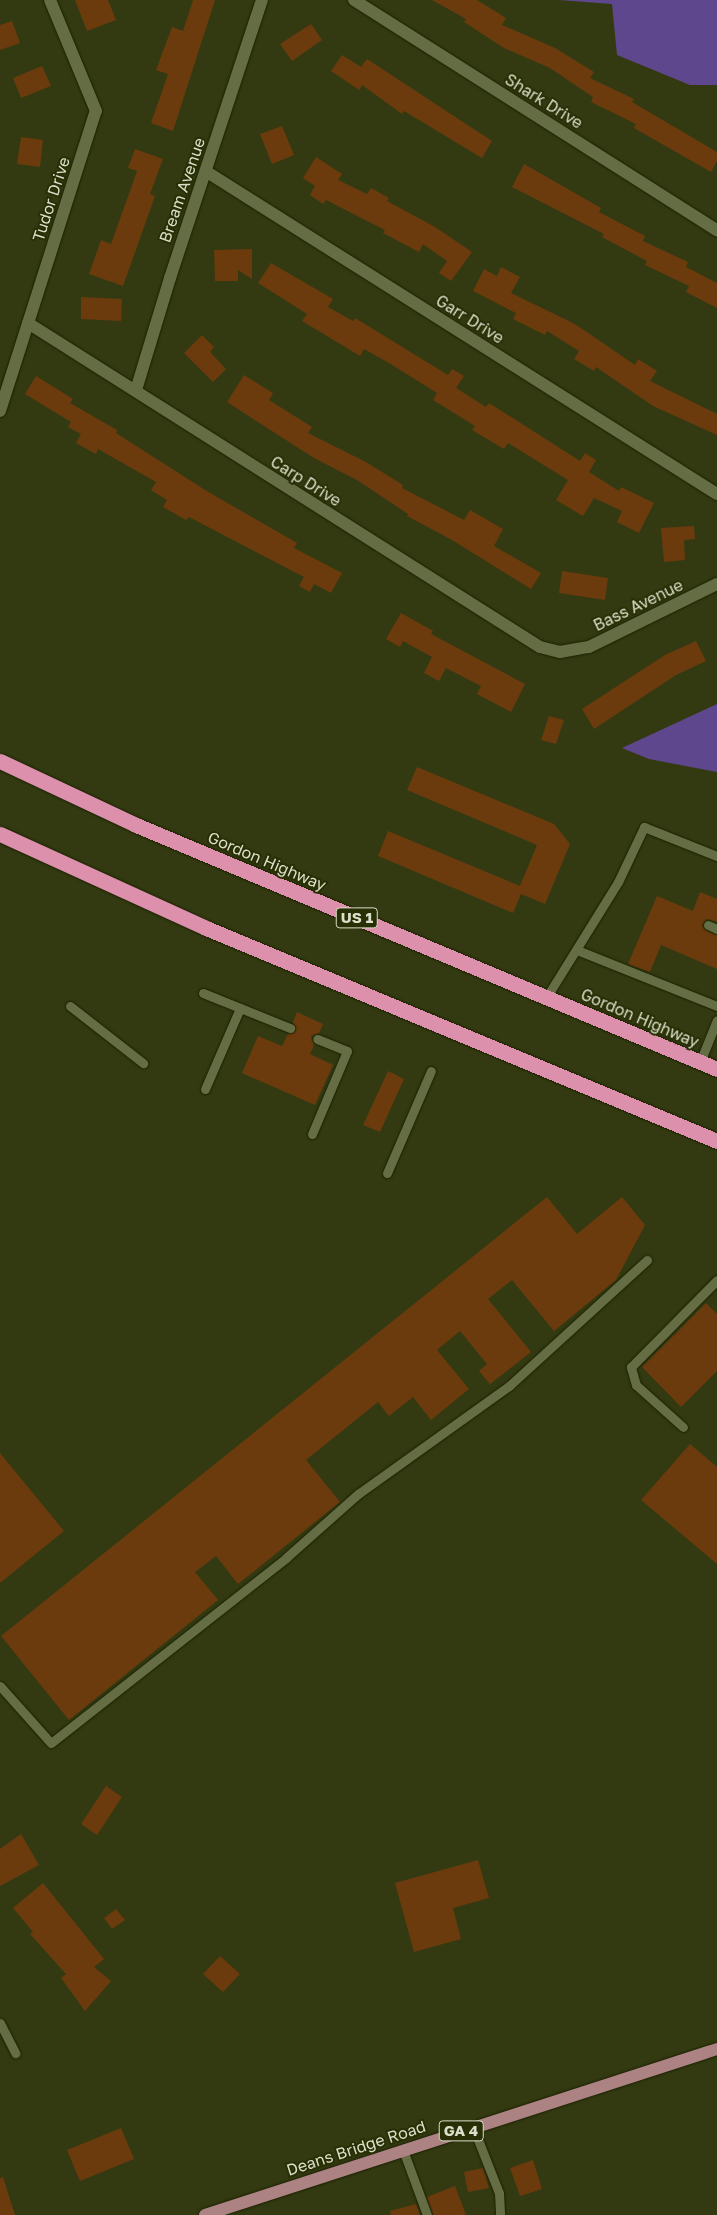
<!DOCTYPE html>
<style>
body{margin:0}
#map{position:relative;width:717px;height:2215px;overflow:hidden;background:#333a11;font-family:"Golos Text",sans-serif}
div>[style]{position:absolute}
.green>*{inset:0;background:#5f478e}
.building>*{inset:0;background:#6b3b0e}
.roads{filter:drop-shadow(0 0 1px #1b2002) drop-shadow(0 0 1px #1b2002)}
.lane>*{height:9px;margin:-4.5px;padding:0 4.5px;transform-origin:4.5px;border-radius:4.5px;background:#656d44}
.street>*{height:12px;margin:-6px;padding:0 6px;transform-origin:6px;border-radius:6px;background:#656d44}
.primary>*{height:12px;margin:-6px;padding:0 6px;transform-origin:6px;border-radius:6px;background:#ad8282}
.highway>*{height:15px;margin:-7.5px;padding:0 7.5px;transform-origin:7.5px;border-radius:7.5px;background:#dd90ab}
span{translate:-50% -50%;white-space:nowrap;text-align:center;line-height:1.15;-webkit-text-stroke:4px #292f05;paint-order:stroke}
.shield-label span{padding:1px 4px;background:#292f05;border:1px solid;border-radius:4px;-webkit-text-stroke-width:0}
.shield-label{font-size:15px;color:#dadfc9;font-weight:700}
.street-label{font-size:16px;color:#dadfc9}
</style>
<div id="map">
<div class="green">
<i style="clip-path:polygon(559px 0,717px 0,717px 85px,690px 85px,617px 55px,612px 4px)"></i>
<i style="clip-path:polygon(717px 704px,717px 772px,649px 759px,622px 748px)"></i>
</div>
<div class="building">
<i style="clip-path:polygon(75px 0,108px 0,116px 20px,87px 31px)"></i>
<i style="clip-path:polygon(193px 0,215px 0,173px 131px,151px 123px,168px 74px,156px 70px,172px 27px,183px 31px)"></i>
<i style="clip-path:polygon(432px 0,477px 0,506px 18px,502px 25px,555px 48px,594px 72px,590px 78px,634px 99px,632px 102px,717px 152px,717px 161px,711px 172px,634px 128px,636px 124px,591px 102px,593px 97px,550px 68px,504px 48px,464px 22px,466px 19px)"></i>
<i style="clip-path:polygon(12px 21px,20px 43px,0 50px,0 25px)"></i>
<i style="clip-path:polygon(311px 24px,322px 40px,292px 61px,280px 44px)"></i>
<i style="clip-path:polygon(342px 55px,361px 67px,367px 59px,492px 141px,482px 158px,404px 111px,402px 114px,362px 85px,359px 90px,331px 71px)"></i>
<i style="clip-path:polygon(42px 66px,51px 86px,21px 98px,13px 78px)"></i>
<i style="clip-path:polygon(282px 126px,294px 155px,272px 164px,260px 134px)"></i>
<i style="clip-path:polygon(21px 137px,43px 140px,40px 167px,17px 164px)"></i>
<i style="clip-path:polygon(135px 149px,163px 159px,150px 194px,155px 196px,123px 286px,89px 274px,101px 240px,111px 244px,137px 171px,128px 168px)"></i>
<i style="clip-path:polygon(316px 157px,342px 174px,338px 180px,367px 194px,371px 188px,389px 198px,387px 201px,435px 227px,472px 252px,451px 281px,439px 273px,447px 261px,423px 244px,419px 252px,383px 233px,385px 230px,326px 200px,323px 204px,310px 195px,315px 186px,303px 178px)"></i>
<i style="clip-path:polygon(524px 164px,601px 208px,599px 212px,645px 236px,643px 241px,688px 262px,686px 267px,717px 283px,717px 308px,686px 292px,689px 286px,645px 265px,647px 261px,602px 237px,604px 234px,512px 187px)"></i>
<i style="clip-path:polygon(252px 249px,252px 279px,238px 270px,238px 281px,215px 281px,214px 250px)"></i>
<i style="clip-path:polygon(271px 263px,333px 299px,328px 307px,353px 321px,355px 318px,448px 375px,452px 369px,464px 376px,456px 388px,486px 407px,489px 403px,580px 461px,585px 453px,596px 460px,589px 472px,619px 491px,621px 487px,654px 503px,639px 533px,617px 522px,622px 511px,594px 498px,583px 516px,556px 500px,568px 480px,508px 443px,504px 449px,472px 430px,475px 426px,433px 400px,437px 393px,389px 363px,364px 349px,360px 356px,302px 321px,307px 314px,258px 283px)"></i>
<i style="clip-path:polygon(501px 267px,520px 277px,511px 293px,575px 324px,635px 365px,638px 359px,657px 371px,650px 381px,717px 414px,717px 435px,653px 406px,596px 367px,594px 371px,574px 359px,579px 351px,547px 331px,545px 335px,513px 319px,516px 313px,473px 291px,484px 269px,497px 276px)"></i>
<i style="clip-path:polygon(81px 297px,122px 299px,121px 321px,81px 319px)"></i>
<i style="clip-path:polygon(202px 335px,214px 347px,210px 352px,226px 369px,213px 382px,184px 353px)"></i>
<i style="clip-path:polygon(244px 375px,273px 393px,269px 400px,312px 427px,308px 433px,366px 462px,403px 485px,402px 488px,464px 520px,470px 510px,503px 529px,494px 546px,541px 573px,531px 589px,452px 540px,407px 516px,408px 514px,357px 480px,314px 458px,227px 402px)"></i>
<i style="clip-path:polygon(36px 376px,73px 399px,70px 403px,117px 430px,116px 433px,205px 490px,297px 543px,294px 548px,342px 573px,331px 593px,314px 584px,310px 592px,299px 586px,304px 577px,189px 517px,186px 520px,163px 507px,167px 500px,151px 490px,156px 482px,98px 449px,96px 454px,76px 443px,81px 434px,68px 427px,71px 422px,25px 394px)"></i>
<i style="clip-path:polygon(694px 526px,695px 539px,684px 540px,685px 560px,664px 562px,661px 528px)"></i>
<i style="clip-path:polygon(562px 571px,608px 578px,605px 600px,559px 593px)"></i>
<i style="clip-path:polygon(401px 613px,433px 631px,431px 634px,525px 684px,511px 712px,477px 694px,481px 686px,446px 668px,439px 681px,424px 673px,432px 657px,403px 641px,400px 647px,386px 639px)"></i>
<i style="clip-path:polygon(696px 641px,706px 661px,676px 675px,594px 729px,582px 709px,665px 655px)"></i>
<i style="clip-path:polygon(549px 716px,564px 720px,556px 744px,541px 740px)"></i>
<i style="clip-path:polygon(417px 767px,554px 824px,570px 844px,545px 904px,521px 894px,513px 913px,378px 856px,388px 831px,520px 886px,537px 845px,407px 790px)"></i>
<i style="clip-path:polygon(700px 892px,717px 899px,717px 922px,707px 919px,702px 925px,705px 930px,717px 935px,717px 969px,661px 945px,650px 972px,628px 964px,657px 896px,693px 911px)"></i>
<i style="clip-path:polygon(297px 1012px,323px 1024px,319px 1033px,311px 1036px,314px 1045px,310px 1054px,333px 1065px,315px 1105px,242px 1073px,258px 1036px,282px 1046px,288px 1034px,296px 1031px,293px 1022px)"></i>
<i style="clip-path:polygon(388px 1071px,404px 1079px,380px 1132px,363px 1125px)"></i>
<i style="clip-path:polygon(547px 1197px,577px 1234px,622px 1197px,645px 1225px,616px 1280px,554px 1331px,512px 1280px,488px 1299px,531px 1352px,490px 1384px,479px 1371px,487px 1364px,460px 1331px,437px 1350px,469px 1389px,431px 1420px,413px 1397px,389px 1416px,378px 1402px,306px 1460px,340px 1502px,238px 1584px,216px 1556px,195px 1572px,218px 1600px,69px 1720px,1px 1636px)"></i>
<i style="clip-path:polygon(706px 1303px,717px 1314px,717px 1371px,681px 1407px,642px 1367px)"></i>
<i style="clip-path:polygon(690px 1444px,717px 1467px,717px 1564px,641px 1500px)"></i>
<i style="clip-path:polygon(0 1453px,64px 1531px,0 1583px)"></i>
<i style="clip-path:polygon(106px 1786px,122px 1797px,97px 1835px,81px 1824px)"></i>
<i style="clip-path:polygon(21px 1834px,39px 1865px,0 1886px,0 1849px)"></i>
<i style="clip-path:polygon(478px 1860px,489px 1898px,453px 1908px,461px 1939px,414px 1952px,395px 1883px)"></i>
<i style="clip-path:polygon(43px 1883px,104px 1959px,94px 1967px,111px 1981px,85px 2011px,61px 1978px,66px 1974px,30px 1934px,33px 1932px,13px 1908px)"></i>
<i style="clip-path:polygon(116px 1909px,125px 1920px,112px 1929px,104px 1918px)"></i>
<i style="clip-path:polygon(220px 1956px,240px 1974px,223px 1992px,203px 1974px)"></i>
<i style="clip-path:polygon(121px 2128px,134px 2159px,80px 2181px,67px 2150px)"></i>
<i style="clip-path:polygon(533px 2160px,542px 2189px,520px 2196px,510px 2168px)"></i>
<i style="clip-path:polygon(483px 2168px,489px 2188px,468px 2192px,464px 2172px)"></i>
<i style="clip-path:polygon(3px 2177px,15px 2215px,0 2215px,0 2178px)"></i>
<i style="clip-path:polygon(455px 2186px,466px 2215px,433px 2215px,427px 2197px)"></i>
<i style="clip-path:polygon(416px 2204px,420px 2215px,391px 2215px,390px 2211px)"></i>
</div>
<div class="roads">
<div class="lane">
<i style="left:708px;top:925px;width:10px;rotate:24deg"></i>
<i style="left:577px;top:950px;width:151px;rotate:21.8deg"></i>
<i style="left:203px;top:993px;width:94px;rotate:21.9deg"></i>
<i style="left:546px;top:998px;width:137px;rotate:-58.2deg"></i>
<i style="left:618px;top:882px;width:61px;rotate:-64.7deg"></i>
<i style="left:644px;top:827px;width:79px;rotate:21.7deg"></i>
<i style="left:70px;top:1006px;width:93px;rotate:38deg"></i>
<i style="left:700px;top:1062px;width:45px;rotate:-68deg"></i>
<i style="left:205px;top:1089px;width:88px;rotate:-66.6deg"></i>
<i style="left:312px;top:1134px;width:90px;rotate:-67.1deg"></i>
<i style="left:347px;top:1051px;width:32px;rotate:-158deg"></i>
<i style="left:387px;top:1173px;width:111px;rotate:-66.7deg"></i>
<i style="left:683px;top:1427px;width:63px;rotate:-138.2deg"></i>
<i style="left:636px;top:1385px;width:19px;rotate:-106deg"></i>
<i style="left:631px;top:1367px;width:122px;rotate:-45.3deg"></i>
<i style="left:0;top:1686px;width:76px;rotate:48.2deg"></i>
<i style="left:51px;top:1743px;width:300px;rotate:-38.2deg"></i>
<i style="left:287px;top:1557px;width:95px;rotate:-41.6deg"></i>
<i style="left:358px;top:1494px;width:186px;rotate:-35.6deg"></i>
<i style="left:509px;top:1386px;width:187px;rotate:-42.4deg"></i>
<i style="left:0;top:2023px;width:34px;rotate:63deg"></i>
<i style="left:473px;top:2127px;width:71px;rotate:68.5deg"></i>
<i style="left:499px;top:2193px;width:22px;rotate:87deg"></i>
<i style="left:403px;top:2150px;width:69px;rotate:69.7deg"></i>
</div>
<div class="street">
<i style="left:354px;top:0;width:430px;rotate:32.4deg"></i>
<i style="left:207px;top:172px;width:603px;rotate:32.27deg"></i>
<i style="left:28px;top:323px;width:606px;rotate:32.33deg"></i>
<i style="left:540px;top:647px;width:21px;rotate:14deg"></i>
<i style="left:560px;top:652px;width:29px;rotate:-10deg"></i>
<i style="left:589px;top:647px;width:143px;rotate:-26.2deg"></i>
<i style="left:136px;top:390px;width:117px;rotate:-73.1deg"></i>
<i style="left:170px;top:278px;width:293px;rotate:-71.7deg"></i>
<i style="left:0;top:411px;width:315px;rotate:-72.3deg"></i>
<i style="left:96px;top:111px;width:120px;rotate:-112.5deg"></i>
</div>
<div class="primary">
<i style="left:205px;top:2215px;width:538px;rotate:-17.96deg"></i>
</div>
<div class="highway">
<i style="left:0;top:761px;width:150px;rotate:25.2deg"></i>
<i style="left:136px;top:825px;width:630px;rotate:22.78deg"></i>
<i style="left:0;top:834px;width:226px;rotate:24.5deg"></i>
<i style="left:206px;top:928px;width:554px;rotate:22.63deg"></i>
</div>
</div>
<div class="shield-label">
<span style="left:357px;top:918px">US 1</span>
<span style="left:461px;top:2131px">GA 4</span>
</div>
<div class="street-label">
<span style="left:544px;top:101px;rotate:32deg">Shark Drive</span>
<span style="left:182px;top:190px;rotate:-71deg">Bream Avenue</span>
<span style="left:51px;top:199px;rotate:-72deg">Tudor Drive</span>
<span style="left:470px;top:319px;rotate:32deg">Garr Drive</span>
<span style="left:306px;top:481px;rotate:32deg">Carp Drive</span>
<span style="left:638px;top:605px;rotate:-26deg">Bass Avenue</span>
<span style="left:267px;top:861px;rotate:23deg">Gordon Highway</span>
<span style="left:640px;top:1018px;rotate:23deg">Gordon Highway</span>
<span style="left:356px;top:2148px;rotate:-18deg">Deans Bridge Road</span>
</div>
</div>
